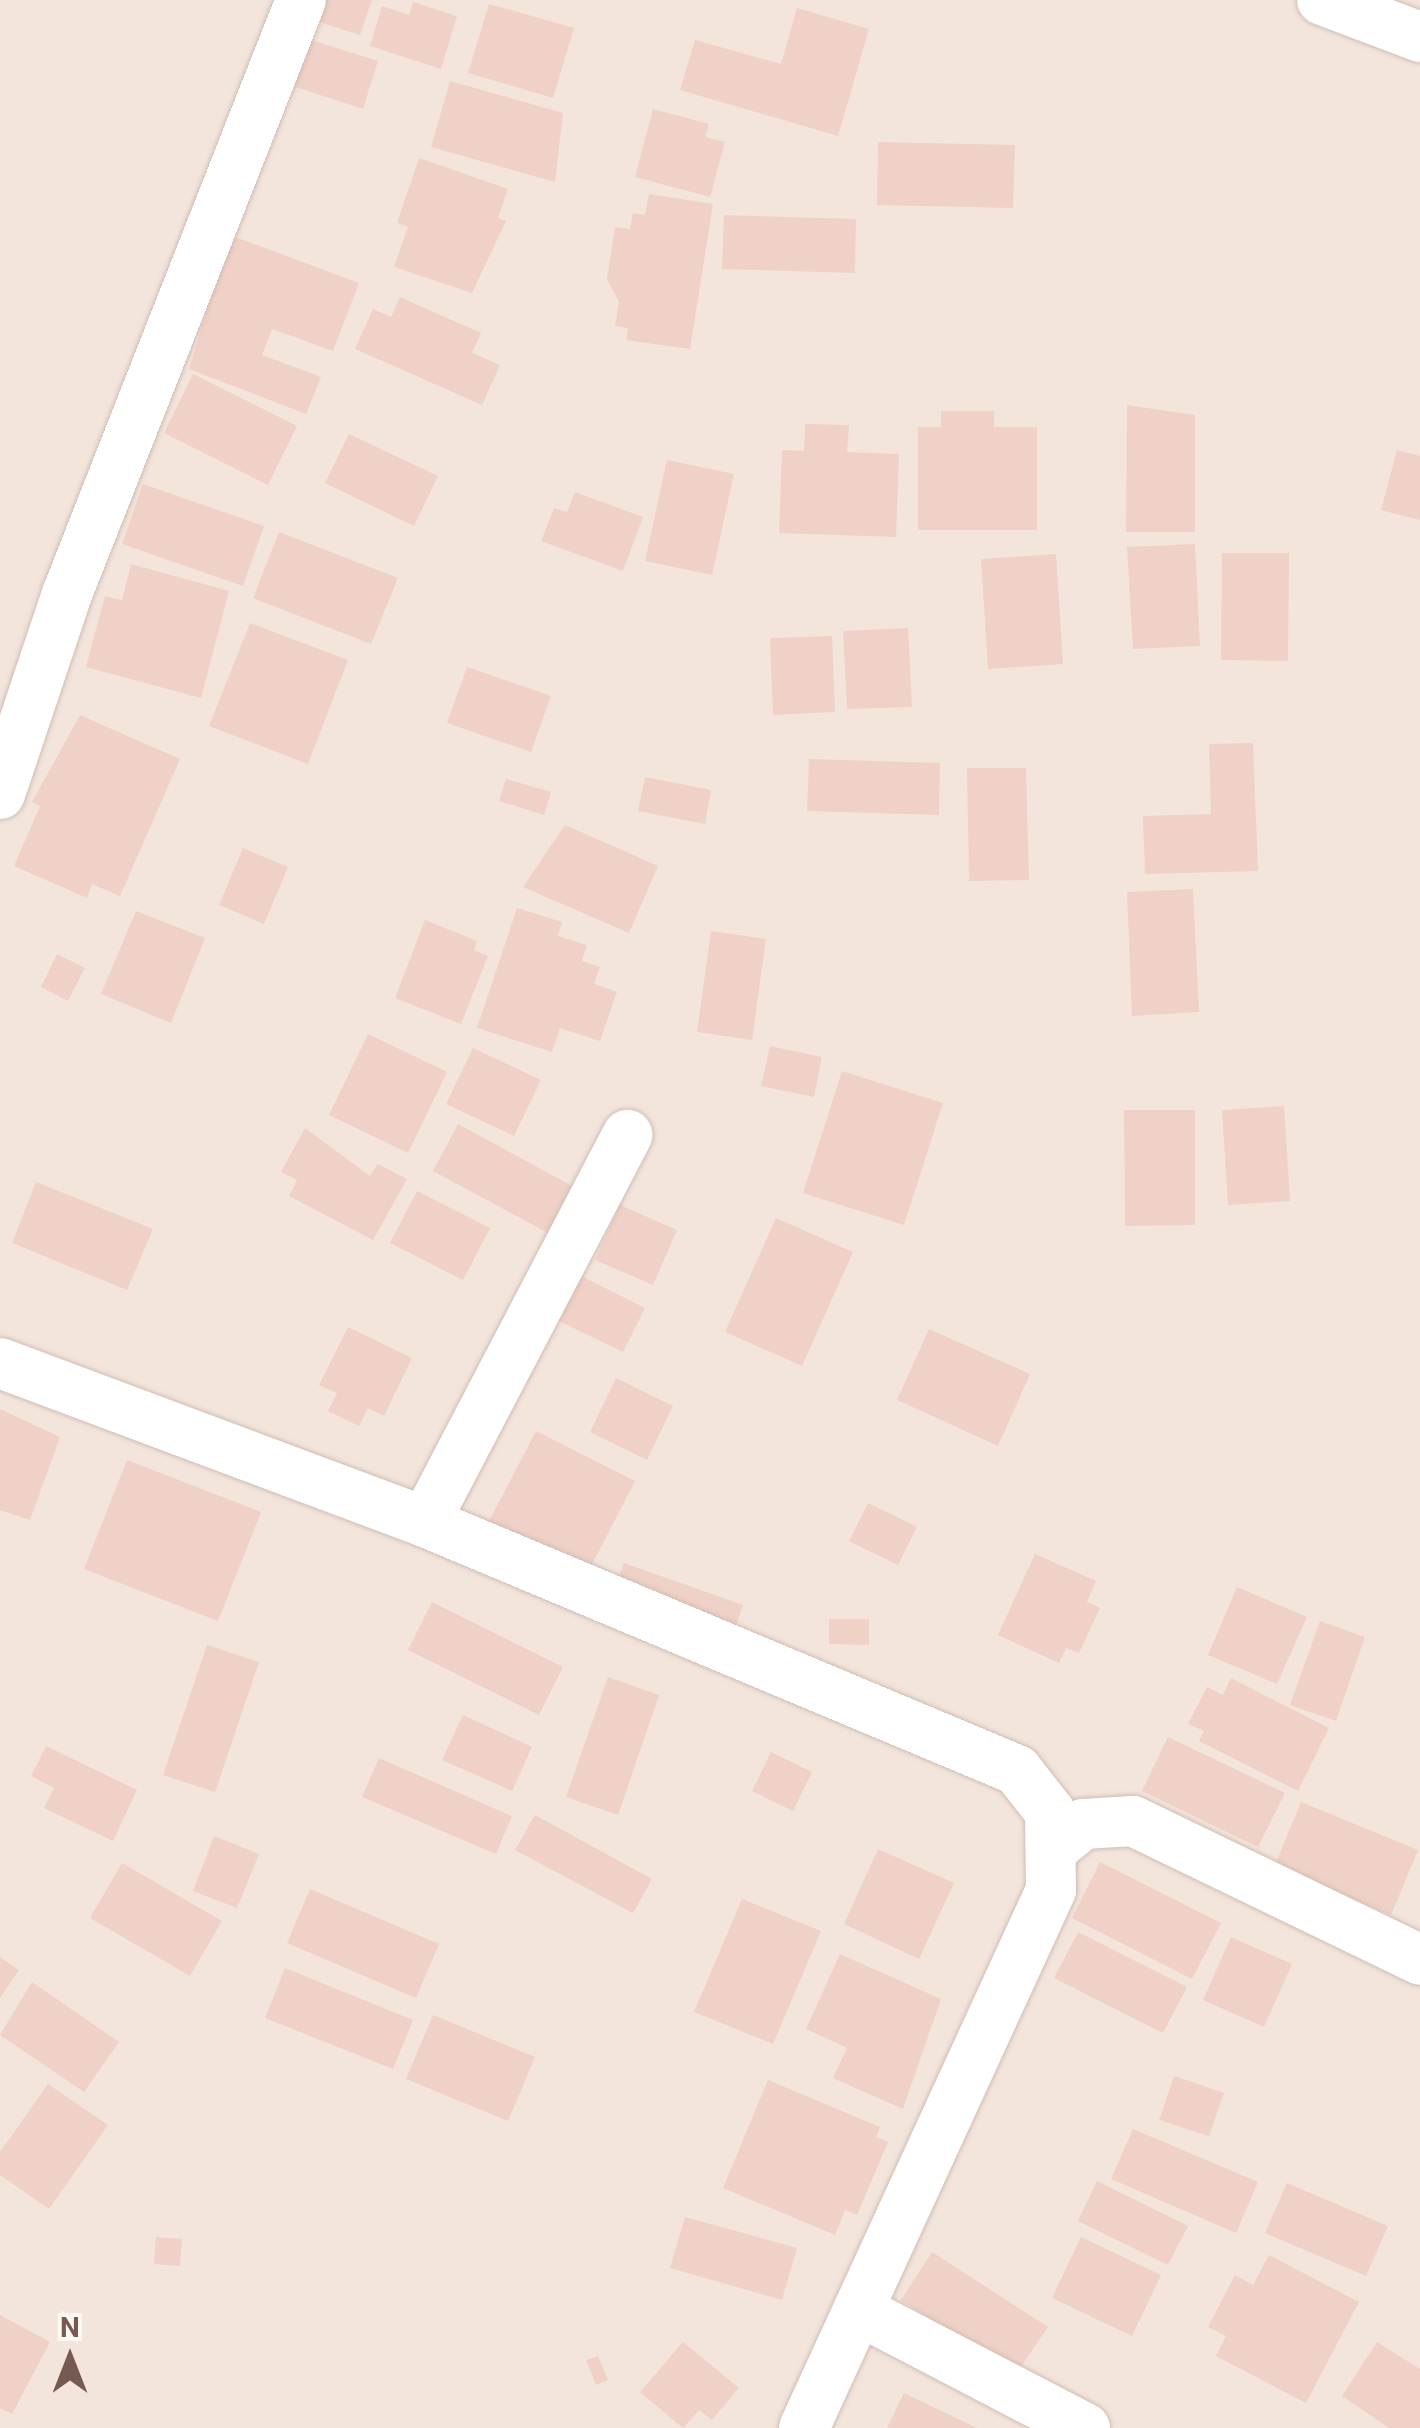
<!DOCTYPE html>
<style>
body{margin:0}
#map{position:relative;width:1420px;height:2428px;overflow:hidden;background:#fbf4ed;font-family:Roboto,sans-serif}
div>[style]{position:absolute}
.residential>*{inset:0;background:#f3e5dc}
.building>*{inset:0;background:#efd1c7}
.roads{filter:drop-shadow(0 0 2px #d0bdb5) drop-shadow(0 0 2px #d0bdb5)}
.minor>*{height:50px;margin:-25px;padding:0 25px;transform-origin:25px;border-radius:25px;background:#fff}
span{translate:-50% -50%;white-space:nowrap;text-align:center;line-height:1.15;-webkit-text-stroke:8px #fef8f4;paint-order:stroke}
.north{position:absolute;left:20px;top:2308px;width:100px;height:100px;-webkit-text-stroke:8px #fef8f4;paint-order:stroke;rotate:0deg;font-size:28px;font-weight:700;line-height:40px;text-align:center;color:#765951}
.north::after{content:'';display:block;margin:auto;width:35px;height:45px;background:#765951;clip-path:polygon(50% 0,100% 100%,50% 72%,0 100%)}
</style>
<div id="map">
<div class="residential">
<i style="clip-path:polygon(0 0,1420px 0,1420px 2428px,0 2428px)"></i>
</div>
<div class="building">
<i style="clip-path:polygon(320px 0,372px 0,360px 35px,313px 20px)"></i>
<i style="clip-path:polygon(413px 2px,457px 16px,441px 69px,370px 46px,382px 6px,409px 15px)"></i>
<i style="clip-path:polygon(489px 4px,574px 28px,553px 98px,468px 73px)"></i>
<i style="clip-path:polygon(797px 8px,869px 29px,838px 136px,680px 90px,695px 40px,781px 64px)"></i>
<i style="clip-path:polygon(301px 37px,378px 61px,363px 109px,286px 84px)"></i>
<i style="clip-path:polygon(450px 81px,563px 113px,555px 182px,431px 147px)"></i>
<i style="clip-path:polygon(653px 109px,709px 124px,705px 137px,725px 142px,710px 197px,635px 177px)"></i>
<i style="clip-path:polygon(878px 142px,1015px 145px,1013px 208px,877px 205px)"></i>
<i style="clip-path:polygon(419px 158px,508px 189px,498px 218px,506px 221px,472px 293px,394px 267px,408px 227px,397px 223px)"></i>
<i style="clip-path:polygon(649px 194px,713px 204px,690px 349px,626px 340px,628px 328px,615px 326px,619px 302px,607px 279px,615px 227px,630px 229px,633px 213px,645px 215px)"></i>
<i style="clip-path:polygon(724px 215px,856px 219px,855px 273px,722px 269px)"></i>
<i style="clip-path:polygon(230px 235px,359px 283px,333px 351px,272px 329px,262px 355px,321px 377px,306px 414px,189px 369px)"></i>
<i style="clip-path:polygon(400px 297px,481px 333px,472px 353px,500px 365px,482px 405px,355px 349px,373px 309px,391px 317px)"></i>
<i style="clip-path:polygon(193px 374px,297px 426px,268px 485px,164px 433px)"></i>
<i style="clip-path:polygon(1127px 405px,1195px 415px,1195px 532px,1126px 532px)"></i>
<i style="clip-path:polygon(941px 411px,994px 411px,994px 427px,1037px 427px,1037px 530px,918px 530px,918px 427px,941px 427px)"></i>
<i style="clip-path:polygon(805px 424px,849px 425px,847px 452px,899px 454px,896px 537px,779px 533px,782px 450px,804px 451px)"></i>
<i style="clip-path:polygon(349px 434px,438px 476px,414px 526px,325px 483px)"></i>
<i style="clip-path:polygon(1397px 450px,1420px 456px,1420px 520px,1381px 510px)"></i>
<i style="clip-path:polygon(667px 460px,734px 474px,712px 575px,645px 561px)"></i>
<i style="clip-path:polygon(143px 484px,264px 526px,243px 586px,122px 544px)"></i>
<i style="clip-path:polygon(575px 492px,643px 517px,623px 571px,541px 541px,554px 508px,567px 512px)"></i>
<i style="clip-path:polygon(279px 532px,398px 578px,371px 644px,253px 598px)"></i>
<i style="clip-path:polygon(1195px 544px,1200px 646px,1133px 649px,1127px 547px)"></i>
<i style="clip-path:polygon(1222px 553px,1289px 553px,1288px 661px,1221px 660px)"></i>
<i style="clip-path:polygon(1056px 554px,1063px 664px,988px 669px,981px 559px)"></i>
<i style="clip-path:polygon(131px 564px,229px 591px,201px 698px,86px 667px,105px 596px,122px 600px)"></i>
<i style="clip-path:polygon(250px 623px,348px 660px,308px 764px,209px 726px)"></i>
<i style="clip-path:polygon(908px 628px,912px 707px,847px 709px,843px 631px)"></i>
<i style="clip-path:polygon(832px 636px,835px 712px,773px 715px,770px 638px)"></i>
<i style="clip-path:polygon(467px 667px,551px 696px,531px 752px,447px 723px)"></i>
<i style="clip-path:polygon(80px 715px,180px 759px,120px 896px,92px 884px,87px 898px,14px 866px,40px 806px,32px 802px)"></i>
<i style="clip-path:polygon(1253px 743px,1258px 871px,1145px 874px,1143px 816px,1211px 814px,1209px 744px)"></i>
<i style="clip-path:polygon(809px 759px,940px 763px,939px 815px,807px 811px)"></i>
<i style="clip-path:polygon(967px 768px,1026px 768px,1029px 880px,969px 881px)"></i>
<i style="clip-path:polygon(645px 777px,711px 790px,705px 824px,638px 811px)"></i>
<i style="clip-path:polygon(506px 779px,551px 792px,544px 815px,499px 801px)"></i>
<i style="clip-path:polygon(565px 825px,658px 866px,629px 933px,523px 887px)"></i>
<i style="clip-path:polygon(243px 848px,288px 867px,264px 924px,219px 905px)"></i>
<i style="clip-path:polygon(1193px 889px,1199px 1012px,1132px 1016px,1127px 892px)"></i>
<i style="clip-path:polygon(517px 908px,562px 922px,558px 936px,587px 945px,582px 961px,600px 967px,594px 984px,617px 992px,600px 1041px,560px 1028px,552px 1052px,477px 1028px)"></i>
<i style="clip-path:polygon(136px 911px,205px 938px,171px 1023px,101px 994px)"></i>
<i style="clip-path:polygon(425px 920px,477px 941px,474px 950px,488px 956px,461px 1024px,395px 998px)"></i>
<i style="clip-path:polygon(711px 931px,766px 939px,752px 1040px,697px 1032px)"></i>
<i style="clip-path:polygon(57px 954px,85px 968px,68px 1001px,41px 987px)"></i>
<i style="clip-path:polygon(368px 1034px,447px 1072px,408px 1153px,329px 1115px)"></i>
<i style="clip-path:polygon(770px 1046px,822px 1057px,814px 1097px,761px 1086px)"></i>
<i style="clip-path:polygon(473px 1048px,541px 1080px,514px 1136px,446px 1104px)"></i>
<i style="clip-path:polygon(842px 1071px,943px 1103px,904px 1225px,803px 1193px)"></i>
<i style="clip-path:polygon(1284px 1106px,1290px 1201px,1228px 1205px,1222px 1110px)"></i>
<i style="clip-path:polygon(1124px 1110px,1195px 1110px,1195px 1225px,1125px 1226px)"></i>
<i style="clip-path:polygon(458px 1124px,574px 1187px,548px 1233px,433px 1171px)"></i>
<i style="clip-path:polygon(305px 1128px,370px 1176px,378px 1164px,407px 1179px,373px 1240px,289px 1196px,297px 1180px,281px 1172px)"></i>
<i style="clip-path:polygon(36px 1182px,153px 1229px,127px 1290px,12px 1243px)"></i>
<i style="clip-path:polygon(417px 1191px,490px 1228px,463px 1280px,390px 1243px)"></i>
<i style="clip-path:polygon(620px 1205px,677px 1230px,653px 1285px,595px 1260px)"></i>
<i style="clip-path:polygon(776px 1218px,853px 1252px,802px 1366px,725px 1332px)"></i>
<i style="clip-path:polygon(581px 1276px,645px 1308px,623px 1352px,559px 1321px)"></i>
<i style="clip-path:polygon(348px 1327px,412px 1358px,384px 1416px,368px 1408px,359px 1426px,328px 1411px,337px 1393px,319px 1385px)"></i>
<i style="clip-path:polygon(929px 1329px,1030px 1374px,998px 1446px,897px 1400px)"></i>
<i style="clip-path:polygon(616px 1378px,673px 1406px,647px 1460px,590px 1432px)"></i>
<i style="clip-path:polygon(0 1409px,60px 1437px,30px 1520px,0 1510px)"></i>
<i style="clip-path:polygon(536px 1431px,635px 1481px,586px 1576px,487px 1525px)"></i>
<i style="clip-path:polygon(127px 1460px,261px 1512px,218px 1621px,84px 1569px)"></i>
<i style="clip-path:polygon(868px 1503px,917px 1527px,898px 1565px,849px 1541px)"></i>
<i style="clip-path:polygon(1035px 1554px,1096px 1581px,1087px 1602px,1100px 1608px,1079px 1653px,1066px 1648px,1059px 1663px,998px 1635px)"></i>
<i style="clip-path:polygon(624px 1563px,743px 1605px,733px 1635px,614px 1592px)"></i>
<i style="clip-path:polygon(1237px 1587px,1307px 1617px,1277px 1684px,1208px 1655px)"></i>
<i style="clip-path:polygon(432px 1602px,563px 1667px,539px 1715px,408px 1650px)"></i>
<i style="clip-path:polygon(829px 1619px,869px 1619px,869px 1645px,829px 1644px)"></i>
<i style="clip-path:polygon(1320px 1621px,1365px 1637px,1336px 1721px,1290px 1705px)"></i>
<i style="clip-path:polygon(207px 1645px,259px 1662px,215px 1792px,163px 1775px)"></i>
<i style="clip-path:polygon(608px 1677px,659px 1695px,618px 1815px,566px 1797px)"></i>
<i style="clip-path:polygon(1231px 1678px,1329px 1728px,1298px 1791px,1199px 1741px,1204px 1731px,1188px 1724px,1207px 1687px,1223px 1695px)"></i>
<i style="clip-path:polygon(463px 1715px,532px 1747px,512px 1791px,442px 1760px)"></i>
<i style="clip-path:polygon(1168px 1737px,1285px 1793px,1258px 1847px,1142px 1791px)"></i>
<i style="clip-path:polygon(46px 1746px,137px 1790px,113px 1841px,44px 1808px,54px 1788px,31px 1776px)"></i>
<i style="clip-path:polygon(771px 1752px,812px 1772px,793px 1811px,752px 1791px)"></i>
<i style="clip-path:polygon(379px 1758px,512px 1816px,496px 1854px,362px 1797px)"></i>
<i style="clip-path:polygon(1301px 1802px,1418px 1850px,1391px 1915px,1274px 1867px)"></i>
<i style="clip-path:polygon(535px 1815px,652px 1879px,633px 1913px,515px 1850px)"></i>
<i style="clip-path:polygon(214px 1836px,259px 1854px,237px 1908px,193px 1891px)"></i>
<i style="clip-path:polygon(878px 1849px,954px 1883px,919px 1959px,844px 1924px)"></i>
<i style="clip-path:polygon(1100px 1862px,1221px 1923px,1192px 1979px,1072px 1918px)"></i>
<i style="clip-path:polygon(122px 1863px,222px 1921px,190px 1976px,90px 1918px)"></i>
<i style="clip-path:polygon(310px 1889px,439px 1944px,416px 1998px,287px 1943px)"></i>
<i style="clip-path:polygon(742px 1899px,821px 1931px,773px 2044px,694px 2012px)"></i>
<i style="clip-path:polygon(1078px 1932px,1187px 1987px,1163px 2033px,1054px 1978px)"></i>
<i style="clip-path:polygon(1231px 1937px,1292px 1964px,1264px 2027px,1203px 2000px)"></i>
<i style="clip-path:polygon(840px 1954px,941px 1999px,903px 2109px,833px 2078px,847px 2048px,806px 2029px)"></i>
<i style="clip-path:polygon(0 1957px,19px 1970px,0 1998px)"></i>
<i style="clip-path:polygon(285px 1968px,413px 2020px,393px 2069px,265px 2018px)"></i>
<i style="clip-path:polygon(32px 1982px,119px 2042px,84px 2092px,0 2035px)"></i>
<i style="clip-path:polygon(433px 2015px,535px 2057px,508px 2121px,406px 2079px)"></i>
<i style="clip-path:polygon(1174px 2076px,1224px 2093px,1209px 2136px,1159px 2120px)"></i>
<i style="clip-path:polygon(768px 2080px,880px 2127px,876px 2137px,888px 2142px,857px 2215px,845px 2210px,835px 2235px,723px 2188px)"></i>
<i style="clip-path:polygon(48px 2084px,108px 2125px,49px 2209px,0 2175px,0 2152px)"></i>
<i style="clip-path:polygon(1133px 2129px,1258px 2182px,1236px 2233px,1111px 2179px)"></i>
<i style="clip-path:polygon(1097px 2181px,1188px 2226px,1168px 2265px,1078px 2221px)"></i>
<i style="clip-path:polygon(1287px 2183px,1388px 2226px,1366px 2276px,1265px 2233px)"></i>
<i style="clip-path:polygon(685px 2217px,797px 2248px,782px 2300px,670px 2268px)"></i>
<i style="clip-path:polygon(156px 2237px,182px 2239px,180px 2266px,154px 2264px)"></i>
<i style="clip-path:polygon(1081px 2237px,1161px 2275px,1132px 2336px,1052px 2298px)"></i>
<i style="clip-path:polygon(932px 2252px,1048px 2327px,1016px 2374px,901px 2300px)"></i>
<i style="clip-path:polygon(1269px 2255px,1359px 2302px,1306px 2403px,1216px 2356px,1226px 2336px,1208px 2327px,1235px 2275px,1253px 2285px)"></i>
<i style="clip-path:polygon(0 2315px,50px 2342px,12px 2414px,0 2408px)"></i>
<i style="clip-path:polygon(683px 2342px,739px 2388px,712px 2420px,699px 2410px,683px 2428px,640px 2392px)"></i>
<i style="clip-path:polygon(1377px 2342px,1420px 2369px,1420px 2428px,1389px 2428px,1342px 2396px)"></i>
<i style="clip-path:polygon(598px 2356px,608px 2380px,596px 2385px,586px 2360px)"></i>
<i style="clip-path:polygon(904px 2393px,977px 2428px,887px 2428px)"></i>
</div>
<div class="roads">
<div class="minor">
<i style="left:1322px;top:0;width:105px;rotate:20.7deg"></i>
<i style="left:0;top:794px;width:211px;rotate:-71.5deg"></i>
<i style="left:67px;top:594px;width:638px;rotate:-68.5deg"></i>
<i style="left:0;top:1363px;width:454px;rotate:20.5deg"></i>
<i style="left:425px;top:1522px;width:437px;rotate:-62.4deg"></i>
<i style="left:425px;top:1522px;width:642px;rotate:22.73deg"></i>
<i style="left:1017px;top:1770px;width:53px;rotate:51.8deg"></i>
<i style="left:1050px;top:1812px;width:78px;rotate:89.3deg"></i>
<i style="left:1051px;top:1890px;width:592px;rotate:114.66deg"></i>
<i style="left:1056px;top:1846px;width:35px;rotate:-39deg"></i>
<i style="left:1083px;top:1824px;width:50px;rotate:-3.4deg"></i>
<i style="left:1133px;top:1821px;width:319px;rotate:25.8deg"></i>
<i style="left:858px;top:2310px;width:256px;rotate:27.5deg"></i>
</div>
</div>
<div class="north">N</div>
</div>
